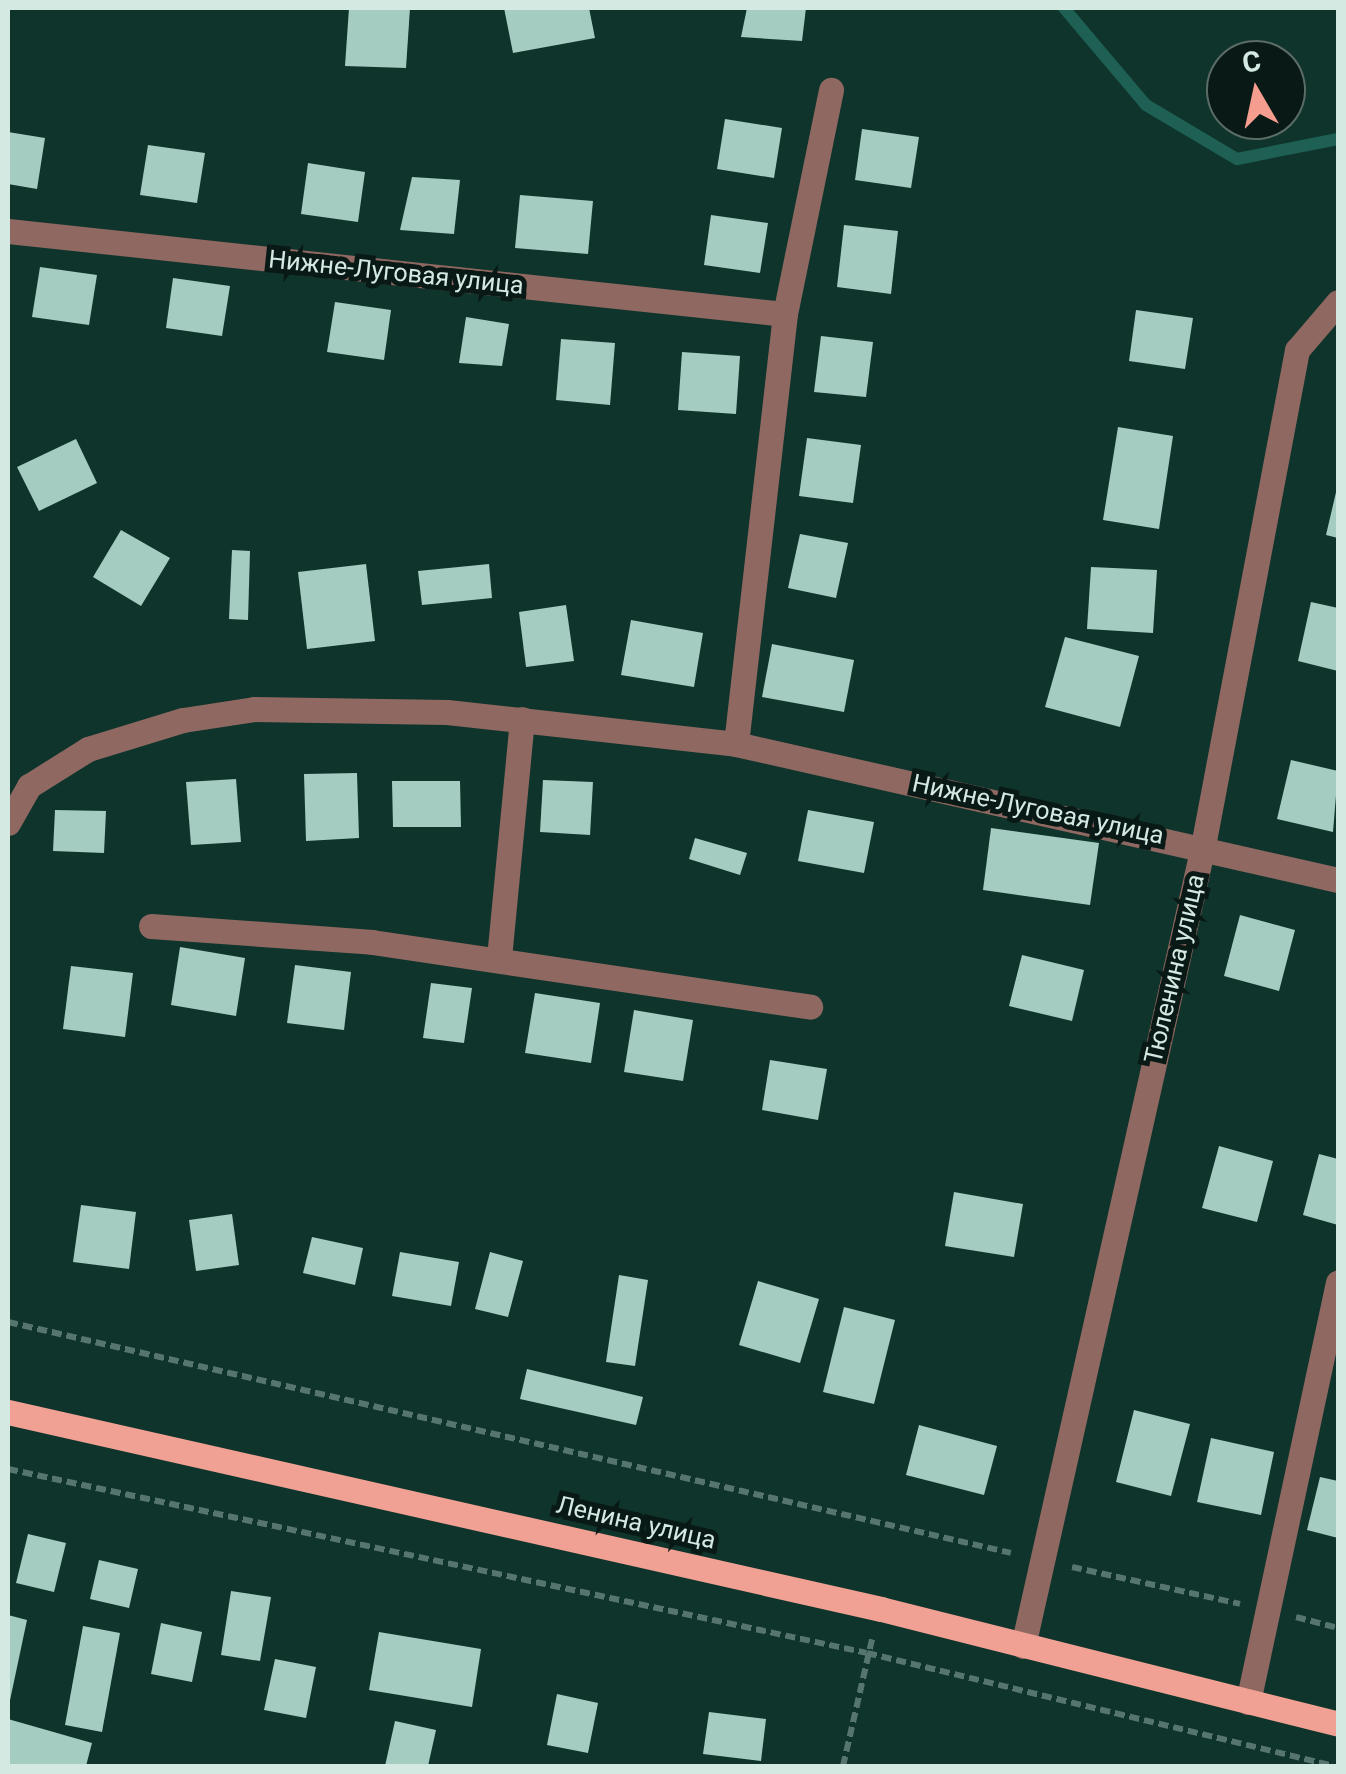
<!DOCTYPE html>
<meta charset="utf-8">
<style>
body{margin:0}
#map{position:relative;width:1346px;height:1774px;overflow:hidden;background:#0f342c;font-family:Roboto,sans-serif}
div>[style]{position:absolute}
.stream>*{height:12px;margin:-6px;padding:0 6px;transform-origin:6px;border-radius:6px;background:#1e6053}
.building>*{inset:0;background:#a4ccc1}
.path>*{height:6px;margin-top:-3px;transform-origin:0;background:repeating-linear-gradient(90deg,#56756e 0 10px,transparent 0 15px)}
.minor>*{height:25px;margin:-12.5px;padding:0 12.5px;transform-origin:12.5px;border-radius:12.5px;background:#8f6861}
.major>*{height:25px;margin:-12.5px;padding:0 12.5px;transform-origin:12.5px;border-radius:12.5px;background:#f1a193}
span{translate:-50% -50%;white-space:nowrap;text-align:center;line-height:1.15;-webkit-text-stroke:10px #091915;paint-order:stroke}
.street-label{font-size:25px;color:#d5e9e3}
.frame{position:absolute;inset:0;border:10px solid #d5e9e3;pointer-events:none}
.north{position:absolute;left:1206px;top:40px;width:100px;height:100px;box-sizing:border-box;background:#091915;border:2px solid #5b6c67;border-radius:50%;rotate:351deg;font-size:28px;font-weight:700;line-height:40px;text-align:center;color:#d5e9e3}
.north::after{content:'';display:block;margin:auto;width:35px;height:45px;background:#f59d8e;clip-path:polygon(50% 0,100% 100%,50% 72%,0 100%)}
</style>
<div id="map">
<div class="stream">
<i style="left:1064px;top:8px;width:127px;rotate:49.8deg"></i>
<i style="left:1146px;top:105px;width:106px;rotate:30.7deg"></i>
<i style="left:1237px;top:159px;width:103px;rotate:-11.2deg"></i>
</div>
<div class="building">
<i style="clip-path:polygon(349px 8px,410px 8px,406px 68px,345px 66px)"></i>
<i style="clip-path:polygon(504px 8px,589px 8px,595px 38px,513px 53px)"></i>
<i style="clip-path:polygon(747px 8px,806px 8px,802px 41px,741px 37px)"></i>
<i style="clip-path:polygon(725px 119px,782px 128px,774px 178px,717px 169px)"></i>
<i style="clip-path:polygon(862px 129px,919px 137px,911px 188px,855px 180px)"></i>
<i style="clip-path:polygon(8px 132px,45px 138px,37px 189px,8px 184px)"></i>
<i style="clip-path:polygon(148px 145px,205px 153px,197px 203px,140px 195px)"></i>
<i style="clip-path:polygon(308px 163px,365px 172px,358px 222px,301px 214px)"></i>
<i style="clip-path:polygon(412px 177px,460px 180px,454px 234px,400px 230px)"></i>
<i style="clip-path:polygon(520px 195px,593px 201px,588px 254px,515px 248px)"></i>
<i style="clip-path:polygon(711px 215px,768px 223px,760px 273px,704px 265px)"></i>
<i style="clip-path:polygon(844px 225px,898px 231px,891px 294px,837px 287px)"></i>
<i style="clip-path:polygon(40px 267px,97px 275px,89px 325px,32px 317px)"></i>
<i style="clip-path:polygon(173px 278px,230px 286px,222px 336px,166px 328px)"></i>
<i style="clip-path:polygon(335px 302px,391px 310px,384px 360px,327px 352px)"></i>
<i style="clip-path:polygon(1136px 310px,1193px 318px,1185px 369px,1129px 361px)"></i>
<i style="clip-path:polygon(466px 317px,509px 324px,502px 366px,459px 363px)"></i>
<i style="clip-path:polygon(821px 336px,873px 342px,866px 397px,814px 392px)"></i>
<i style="clip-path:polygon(561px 339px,615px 343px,610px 405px,556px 400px)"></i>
<i style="clip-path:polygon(682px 352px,740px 356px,736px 414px,678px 410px)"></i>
<i style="clip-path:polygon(1118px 427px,1173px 436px,1159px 529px,1103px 520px)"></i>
<i style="clip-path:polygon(807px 438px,861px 445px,853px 503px,799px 496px)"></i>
<i style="clip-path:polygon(76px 439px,97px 483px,39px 511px,17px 467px)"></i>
<i style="clip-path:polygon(1337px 488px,1338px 488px,1338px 538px,1326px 535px)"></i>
<i style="clip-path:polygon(121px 530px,170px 558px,141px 606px,93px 577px)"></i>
<i style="clip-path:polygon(800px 534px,848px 543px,836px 598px,788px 588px)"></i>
<i style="clip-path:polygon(232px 550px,250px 551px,248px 620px,229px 619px)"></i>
<i style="clip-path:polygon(366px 564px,375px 641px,307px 649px,298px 572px)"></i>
<i style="clip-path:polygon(489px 564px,492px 598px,422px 605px,418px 571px)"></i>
<i style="clip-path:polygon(1091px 567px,1157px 570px,1153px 633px,1087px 629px)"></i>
<i style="clip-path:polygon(1311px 602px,1338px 608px,1338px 671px,1298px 661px)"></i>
<i style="clip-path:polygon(566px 605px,574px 661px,526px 667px,519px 612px)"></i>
<i style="clip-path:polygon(631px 620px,703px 633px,694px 687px,621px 675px)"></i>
<i style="clip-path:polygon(1065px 637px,1139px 656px,1120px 727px,1045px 707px)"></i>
<i style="clip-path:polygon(772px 644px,854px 660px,844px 712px,762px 697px)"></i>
<i style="clip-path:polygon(1291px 760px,1338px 771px,1333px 832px,1277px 819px)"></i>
<i style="clip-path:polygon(357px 773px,359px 838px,306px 841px,304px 774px)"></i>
<i style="clip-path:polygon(236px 779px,241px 842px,191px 845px,186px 782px)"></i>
<i style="clip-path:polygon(543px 780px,593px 782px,590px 835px,540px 832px)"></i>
<i style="clip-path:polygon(392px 781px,460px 781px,461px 827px,393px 827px)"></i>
<i style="clip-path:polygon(55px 810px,106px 811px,104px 853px,53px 851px)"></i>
<i style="clip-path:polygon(808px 810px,874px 822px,864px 873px,798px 861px)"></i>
<i style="clip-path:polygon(991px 828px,1099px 843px,1090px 905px,983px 890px)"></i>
<i style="clip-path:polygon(695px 838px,747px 853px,740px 875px,689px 859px)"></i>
<i style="clip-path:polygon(1240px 915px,1295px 930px,1279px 991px,1224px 976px)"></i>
<i style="clip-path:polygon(180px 947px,245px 958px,236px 1016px,171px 1005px)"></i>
<i style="clip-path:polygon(1022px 955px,1084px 970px,1072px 1021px,1009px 1006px)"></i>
<i style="clip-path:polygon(295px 965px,351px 972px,344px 1030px,287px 1023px)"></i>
<i style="clip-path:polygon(71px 966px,133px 973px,125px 1037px,63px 1029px)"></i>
<i style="clip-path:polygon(431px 983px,472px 988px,464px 1043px,423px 1038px)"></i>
<i style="clip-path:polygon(535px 993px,600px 1003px,591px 1063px,525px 1053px)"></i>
<i style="clip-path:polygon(634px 1010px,693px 1020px,683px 1081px,624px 1072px)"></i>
<i style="clip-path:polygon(770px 1060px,827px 1069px,818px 1120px,762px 1110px)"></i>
<i style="clip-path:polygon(1219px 1146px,1273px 1161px,1257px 1222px,1202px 1208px)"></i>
<i style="clip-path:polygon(1319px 1154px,1338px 1159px,1338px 1225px,1303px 1215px)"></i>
<i style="clip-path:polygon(954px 1192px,1023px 1204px,1014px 1257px,945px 1246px)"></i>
<i style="clip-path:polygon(81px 1205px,136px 1212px,129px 1269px,73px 1262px)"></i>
<i style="clip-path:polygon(232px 1214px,239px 1265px,196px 1271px,189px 1220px)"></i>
<i style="clip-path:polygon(312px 1237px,363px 1248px,355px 1285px,303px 1273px)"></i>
<i style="clip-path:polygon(400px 1252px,459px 1262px,451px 1306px,392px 1296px)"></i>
<i style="clip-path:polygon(490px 1252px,523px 1261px,508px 1317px,475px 1309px)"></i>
<i style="clip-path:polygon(619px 1275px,648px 1280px,635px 1366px,606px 1362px)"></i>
<i style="clip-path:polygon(758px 1281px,819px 1299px,800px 1363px,739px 1345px)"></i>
<i style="clip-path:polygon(844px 1307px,895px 1320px,874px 1404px,823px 1392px)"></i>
<i style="clip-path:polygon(527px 1369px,643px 1397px,636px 1425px,520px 1399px)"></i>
<i style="clip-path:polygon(1134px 1410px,1190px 1424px,1171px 1496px,1116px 1482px)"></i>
<i style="clip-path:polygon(919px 1425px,997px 1446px,984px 1495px,906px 1475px)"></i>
<i style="clip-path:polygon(1211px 1438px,1274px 1452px,1261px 1515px,1197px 1502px)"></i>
<i style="clip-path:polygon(1320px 1477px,1338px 1481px,1338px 1538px,1307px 1530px)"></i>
<i style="clip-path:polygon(28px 1534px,66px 1543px,54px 1592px,16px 1583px)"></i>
<i style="clip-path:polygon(99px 1560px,138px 1569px,129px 1608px,90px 1599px)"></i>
<i style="clip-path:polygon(231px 1591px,271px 1597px,260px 1661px,221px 1655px)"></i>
<i style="clip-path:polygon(8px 1615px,27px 1620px,9px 1705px,8px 1705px)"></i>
<i style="clip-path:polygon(161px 1623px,202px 1632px,192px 1682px,151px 1674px)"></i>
<i style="clip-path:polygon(83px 1626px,120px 1633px,102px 1732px,65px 1725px)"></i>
<i style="clip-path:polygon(379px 1632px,481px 1649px,472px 1707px,369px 1690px)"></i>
<i style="clip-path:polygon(275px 1659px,316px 1667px,306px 1718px,264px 1710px)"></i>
<i style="clip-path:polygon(557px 1694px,598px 1703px,588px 1753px,547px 1745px)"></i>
<i style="clip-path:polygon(709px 1712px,766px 1719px,761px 1761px,703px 1754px)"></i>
<i style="clip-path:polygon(8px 1719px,92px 1743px,86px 1766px,8px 1766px)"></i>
<i style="clip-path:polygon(395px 1721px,436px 1730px,428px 1766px,385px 1766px)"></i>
</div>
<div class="path">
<i style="left:8px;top:1322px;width:1029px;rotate:12.97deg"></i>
<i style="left:8px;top:1469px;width:878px;rotate:12.09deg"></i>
<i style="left:867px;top:1653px;width:480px;rotate:13.6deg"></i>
<i style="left:1072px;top:1567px;width:172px;rotate:12.4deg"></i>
<i style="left:1296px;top:1617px;width:43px;rotate:14.7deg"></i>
<i style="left:843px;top:1766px;width:130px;rotate:-77.1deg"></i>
</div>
<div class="minor">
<i style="left:8px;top:231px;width:781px;rotate:6.1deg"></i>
<i style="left:736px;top:744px;width:433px;rotate:-83.5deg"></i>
<i style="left:785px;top:314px;width:229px;rotate:-78.4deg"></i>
<i style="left:8px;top:823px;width:43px;rotate:-60.4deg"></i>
<i style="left:29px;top:786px;width:70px;rotate:-32.1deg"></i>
<i style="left:88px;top:749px;width:99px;rotate:-17deg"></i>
<i style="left:183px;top:720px;width:72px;rotate:-8.8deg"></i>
<i style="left:254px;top:709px;width:193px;rotate:0.9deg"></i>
<i style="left:447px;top:712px;width:291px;rotate:6.3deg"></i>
<i style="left:736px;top:744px;width:617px;rotate:12.73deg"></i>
<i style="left:151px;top:926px;width:222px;rotate:4.1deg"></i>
<i style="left:372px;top:942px;width:443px;rotate:8.4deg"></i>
<i style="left:499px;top:958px;width:240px;rotate:-84.5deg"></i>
<i style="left:1023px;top:1646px;width:820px;rotate:-77.32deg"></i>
<i style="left:1203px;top:846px;width:505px;rotate:-79.27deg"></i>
<i style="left:1297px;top:350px;width:63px;rotate:-49.5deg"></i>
<i style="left:1248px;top:1702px;width:429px;rotate:-77.9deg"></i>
</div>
<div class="major">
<i style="left:8px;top:1412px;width:895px;rotate:12.72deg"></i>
<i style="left:881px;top:1609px;width:471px;rotate:14.1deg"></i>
</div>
<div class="street-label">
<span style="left:396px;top:273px;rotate:6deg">Нижне-Луговая улица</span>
<span style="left:1038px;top:810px;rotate:12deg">Нижне-Луговая улица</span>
<span style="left:1175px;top:969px;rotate:-77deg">Тюленина улица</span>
<span style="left:636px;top:1523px;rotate:13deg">Ленина улица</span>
</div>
<div class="frame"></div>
<div class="north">С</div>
</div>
